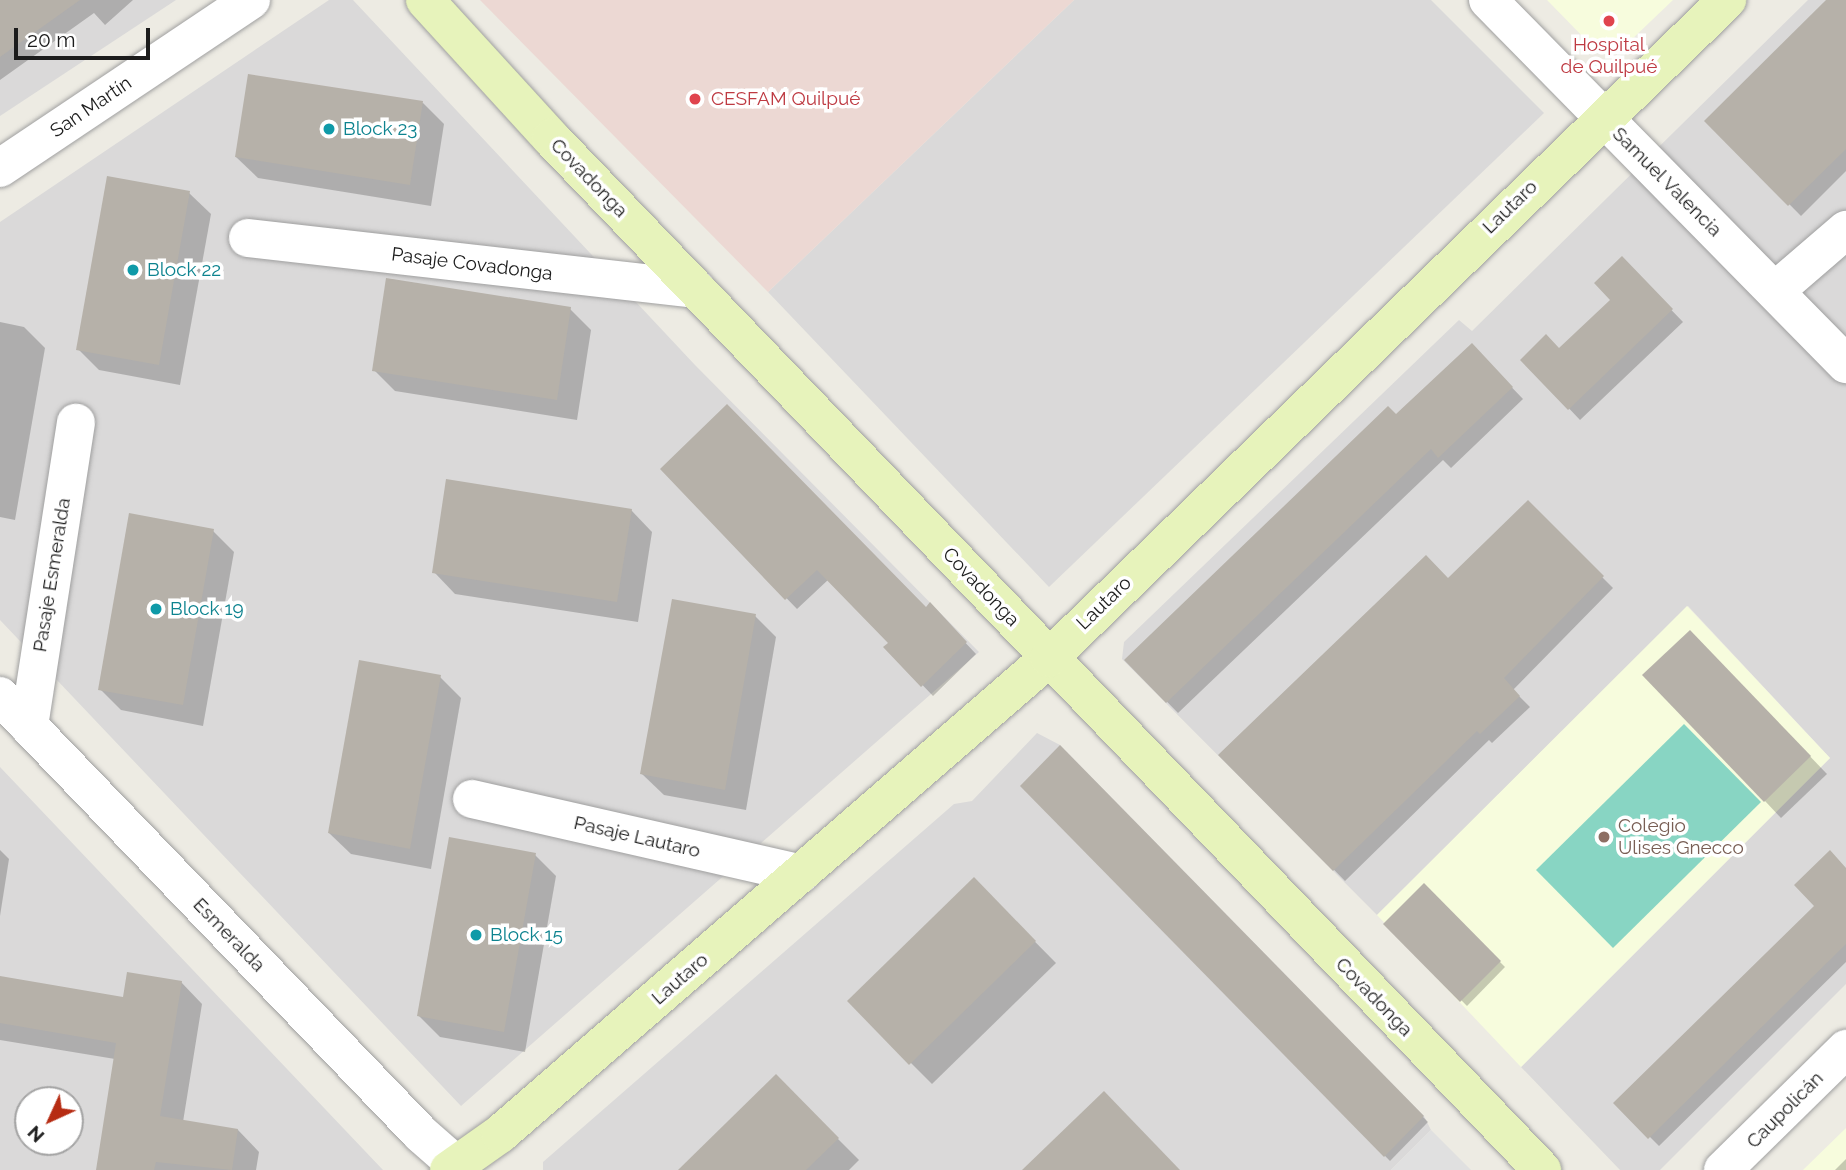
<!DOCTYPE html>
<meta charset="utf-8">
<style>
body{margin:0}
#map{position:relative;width:1846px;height:1170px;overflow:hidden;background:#edebe3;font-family:Raleway,sans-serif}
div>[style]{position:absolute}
.residential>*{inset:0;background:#dad9d9}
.commercial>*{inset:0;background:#ecd8d3}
.education>*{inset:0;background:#f7fcdd}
.pitch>*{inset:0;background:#88d5c3}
.parking>*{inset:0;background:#e0e0e0}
.shadow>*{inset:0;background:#0003}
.building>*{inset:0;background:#b6b1a9}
.roads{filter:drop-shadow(0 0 2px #a0a0a0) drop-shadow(0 0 2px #a0a0a0)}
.minor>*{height:38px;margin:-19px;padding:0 19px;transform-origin:19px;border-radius:19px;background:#fff}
.tertiary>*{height:38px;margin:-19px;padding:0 19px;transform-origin:19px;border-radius:19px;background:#fff}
.secondary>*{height:38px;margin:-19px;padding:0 19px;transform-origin:19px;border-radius:19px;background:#e7f3bb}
.dots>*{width:19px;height:19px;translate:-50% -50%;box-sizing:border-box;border:4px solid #fff;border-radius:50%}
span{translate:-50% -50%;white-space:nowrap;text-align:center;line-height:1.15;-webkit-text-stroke:7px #fff;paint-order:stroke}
.health-label{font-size:19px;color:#be3a42}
.left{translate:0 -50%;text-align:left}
.street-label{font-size:19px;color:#1c1c1c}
.culture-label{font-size:19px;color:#0d838f}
.education-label{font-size:19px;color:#785e54}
.north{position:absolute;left:14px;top:1086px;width:70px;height:70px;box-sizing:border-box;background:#fff;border:2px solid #a4a4a4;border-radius:50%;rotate:225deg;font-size:19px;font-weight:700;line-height:28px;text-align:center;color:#1c1c1c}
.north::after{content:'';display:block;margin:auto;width:24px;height:32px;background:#b62c13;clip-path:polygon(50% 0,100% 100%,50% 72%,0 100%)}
.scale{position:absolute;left:14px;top:28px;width:136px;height:32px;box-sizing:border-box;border:4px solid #1c1c1c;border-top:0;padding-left:9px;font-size:21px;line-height:24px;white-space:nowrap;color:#1c1c1c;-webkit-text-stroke:5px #fff;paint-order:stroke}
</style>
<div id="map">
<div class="residential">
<i style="clip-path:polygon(0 0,176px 0,0 116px)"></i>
<i style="clip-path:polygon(329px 0,353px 0,695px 365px,979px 652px,461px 1106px,0 620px,0 222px)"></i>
<i style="clip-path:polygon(1074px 0,1431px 0,1544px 113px,1049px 587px,768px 292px)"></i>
<i style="clip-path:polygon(1808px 0,1846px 0,1846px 984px,1660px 1170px,1620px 1170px,1521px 1067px,1830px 758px,1688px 606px,1377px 915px,1122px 659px,1124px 642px,1459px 320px,1472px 331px)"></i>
<i style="clip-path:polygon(1037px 733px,1060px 745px,1424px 1116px,1431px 1130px,1391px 1170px,543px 1170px,543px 1162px,954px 804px,972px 801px)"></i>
<i style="clip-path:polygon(evenodd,0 767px,383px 1170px,0 1170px,0 767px,28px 1100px,70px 1100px,70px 1142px,28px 1142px,28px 1100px)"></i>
</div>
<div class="commercial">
<i style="clip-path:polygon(480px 0,1074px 0,768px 292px)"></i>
</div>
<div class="education">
<i style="clip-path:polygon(1547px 0,1673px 0,1629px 42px,1591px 45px)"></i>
<i style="clip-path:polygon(1687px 606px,1830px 758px,1521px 1067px,1377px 915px)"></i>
<i style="clip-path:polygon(1846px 1128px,1846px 1170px,1803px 1170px)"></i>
</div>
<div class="pitch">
<i style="clip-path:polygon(1684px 724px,1761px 802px,1613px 948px,1536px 870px)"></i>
</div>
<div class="parking">
<i style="clip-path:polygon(1431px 1130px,1471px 1170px,1391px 1170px)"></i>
</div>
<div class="shadow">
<i style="clip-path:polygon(0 0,133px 0,105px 25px,94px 13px,0 80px)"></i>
<i style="clip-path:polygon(1830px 0,1846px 0,1846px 171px,1801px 216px,1707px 121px)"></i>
<i style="clip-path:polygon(423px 103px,444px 124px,431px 206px,258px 178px,236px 157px)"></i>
<i style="clip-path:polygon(189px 193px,211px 214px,180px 385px,99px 370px,78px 349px)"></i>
<i style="clip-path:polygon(1622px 259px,1683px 322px,1580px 420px,1523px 360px,1559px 350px,1612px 300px)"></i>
<i style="clip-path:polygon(570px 309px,591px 330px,577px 420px,395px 391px,374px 370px)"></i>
<i style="clip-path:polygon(0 322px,24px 327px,45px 348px,15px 520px,0 517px)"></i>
<i style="clip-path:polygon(1472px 346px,1523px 399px,1451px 468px,1443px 460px,1178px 713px,1126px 660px)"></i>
<i style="clip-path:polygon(662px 469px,926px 609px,930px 605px,976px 654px,933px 696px,886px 647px,891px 643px,829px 579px,797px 609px)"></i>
<i style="clip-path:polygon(1528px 503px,1613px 588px,1513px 690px,1530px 707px,1492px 743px,1489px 740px,1345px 881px,1221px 755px,1449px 581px)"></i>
<i style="clip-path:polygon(631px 510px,652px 532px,638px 622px,455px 594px,434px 572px)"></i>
<i style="clip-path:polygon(213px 531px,234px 552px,203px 726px,121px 710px,100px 689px)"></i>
<i style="clip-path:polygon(755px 616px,776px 637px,746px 810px,664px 795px,642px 774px)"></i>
<i style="clip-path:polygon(1707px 649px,1827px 774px,1781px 818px,1765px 801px)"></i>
<i style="clip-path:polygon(440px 677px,461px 698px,431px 869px,351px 854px,329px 833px)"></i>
<i style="clip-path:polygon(1060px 747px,1428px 1122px,1390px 1161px,1023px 786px)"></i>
<i style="clip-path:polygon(0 850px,9px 859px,0 916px)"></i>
<i style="clip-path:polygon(535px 855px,556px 876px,525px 1052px,440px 1037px,419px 1016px)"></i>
<i style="clip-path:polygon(1846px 870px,1846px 962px,1659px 1146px,1616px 1103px,1816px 906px)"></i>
<i style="clip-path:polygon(974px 880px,1056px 963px,932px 1084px,849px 1001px)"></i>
<i style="clip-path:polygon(1424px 886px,1505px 967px,1467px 1006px,1386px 924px)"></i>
<i style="clip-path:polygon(0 978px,125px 999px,181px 982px,202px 1004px,183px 1122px,238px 1130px,259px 1152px,256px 1170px,98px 1170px,115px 1059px,0 1040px)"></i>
<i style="clip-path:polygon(776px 1077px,859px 1160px,849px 1170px,681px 1170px)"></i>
<i style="clip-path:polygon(1846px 1159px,1846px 1170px,1835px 1170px)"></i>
</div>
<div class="building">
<i style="clip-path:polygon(0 0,80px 0,0 57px)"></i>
<i style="clip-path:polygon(1826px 0,1846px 0,1846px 149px,1788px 206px,1704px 121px)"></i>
<i style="clip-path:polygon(248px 74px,423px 101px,410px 185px,235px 157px)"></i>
<i style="clip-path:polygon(107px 176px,190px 191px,159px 365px,76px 350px)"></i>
<i style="clip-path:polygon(1622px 256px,1673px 309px,1568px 410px,1520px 360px,1546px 334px,1559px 348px,1610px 300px,1594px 283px)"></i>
<i style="clip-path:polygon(386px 278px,571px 307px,557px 400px,372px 371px)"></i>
<i style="clip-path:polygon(1472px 343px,1513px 387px,1438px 458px,1431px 449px,1166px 703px,1124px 660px,1388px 406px,1396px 414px)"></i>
<i style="clip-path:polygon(727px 404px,926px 607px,930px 602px,967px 642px,921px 687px,883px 647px,888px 643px,817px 570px,785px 600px,660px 469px)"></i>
<i style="clip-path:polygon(446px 479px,632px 509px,617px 602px,432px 573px)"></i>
<i style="clip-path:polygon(1528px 500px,1604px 576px,1504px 678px,1520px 696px,1480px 734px,1477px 731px,1333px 871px,1218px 755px,1426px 555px,1448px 578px)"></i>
<i style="clip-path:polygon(129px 513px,214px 529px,183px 705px,98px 690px)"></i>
<i style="clip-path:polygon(672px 599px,756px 614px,725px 790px,640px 774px)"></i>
<i style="clip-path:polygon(1690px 630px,1811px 756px,1764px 802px,1642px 675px)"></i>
<i style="clip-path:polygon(359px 660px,441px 675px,410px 849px,328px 833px)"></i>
<i style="clip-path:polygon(1060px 745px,1424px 1116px,1384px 1157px,1020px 786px)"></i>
<i style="clip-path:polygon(449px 837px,536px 853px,504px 1032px,417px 1016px)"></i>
<i style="clip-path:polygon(1830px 850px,1846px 868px,1846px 944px,1648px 1139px,1613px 1103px,1814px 906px,1794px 885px)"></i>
<i style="clip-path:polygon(974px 877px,1036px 941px,909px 1065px,847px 1001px)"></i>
<i style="clip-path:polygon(1424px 883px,1501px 961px,1460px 1002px,1383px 924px)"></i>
<i style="clip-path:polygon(127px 972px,182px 981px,160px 1116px,238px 1129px,232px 1170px,156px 1162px,154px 1170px,96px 1170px,116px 1043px,0 1023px,0 976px,123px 997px)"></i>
<i style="clip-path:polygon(776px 1074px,839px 1138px,806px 1170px,678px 1170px)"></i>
<i style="clip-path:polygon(1104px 1091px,1180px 1170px,1022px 1170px)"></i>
</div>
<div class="roads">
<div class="minor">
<i style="left:1488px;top:0;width:511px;rotate:45.48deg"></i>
<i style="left:0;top:168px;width:302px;rotate:-33.8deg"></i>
<i style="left:248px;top:238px;width:451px;rotate:6.5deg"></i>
<i style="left:1775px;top:291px;width:94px;rotate:-40.7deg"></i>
<i style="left:0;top:696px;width:608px;rotate:46.13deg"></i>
<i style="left:421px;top:1134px;width:55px;rotate:41.3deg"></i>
<i style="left:29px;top:726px;width:307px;rotate:-81.2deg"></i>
<i style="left:472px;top:799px;width:337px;rotate:12.8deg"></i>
</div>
<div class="tertiary">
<i style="left:1723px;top:1170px;width:173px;rotate:-44.5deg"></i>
</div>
<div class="secondary">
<i style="left:425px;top:0;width:187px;rotate:47.6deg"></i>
<i style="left:551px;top:138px;width:1431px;rotate:46.16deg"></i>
<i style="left:449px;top:1170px;width:62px;rotate:-35.2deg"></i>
<i style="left:500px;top:1134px;width:727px;rotate:-40.93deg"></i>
<i style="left:1049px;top:658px;width:945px;rotate:-44.14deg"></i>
</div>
</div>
<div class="dots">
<i style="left:1609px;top:21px;background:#e0444e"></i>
<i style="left:695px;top:99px;background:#e0444e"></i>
<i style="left:329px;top:129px;background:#0f9aa8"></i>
<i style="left:133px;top:270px;background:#0f9aa8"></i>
<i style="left:156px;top:609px;background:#0f9aa8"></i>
<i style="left:1604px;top:837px;background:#8d6e63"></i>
<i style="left:476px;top:935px;background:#0f9aa8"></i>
</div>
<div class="health-label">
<span style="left:1609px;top:56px">Hospital<br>de Quilpué</span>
<span class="left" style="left:711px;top:99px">CESFAM Quilpué</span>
</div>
<div class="street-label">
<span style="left:91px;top:107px;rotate:-34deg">San Martín</span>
<span style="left:589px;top:178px;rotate:46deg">Covadonga</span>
<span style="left:1667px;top:182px;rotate:45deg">Samuel Valencia</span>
<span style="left:1510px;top:207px;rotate:-44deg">Lautaro</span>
<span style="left:472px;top:264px;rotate:7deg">Pasaje Covadonga</span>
<span style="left:52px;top:575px;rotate:-81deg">Pasaje Esmeralda</span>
<span style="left:981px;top:587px;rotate:46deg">Covadonga</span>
<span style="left:1104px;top:603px;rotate:-44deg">Lautaro</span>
<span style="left:637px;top:837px;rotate:13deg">Pasaje Lautaro</span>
<span style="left:229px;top:935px;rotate:46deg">Esmeralda</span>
<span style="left:680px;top:979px;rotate:-41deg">Lautaro</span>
<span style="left:1374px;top:997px;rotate:46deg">Covadonga</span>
<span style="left:1785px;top:1110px;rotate:-45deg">Caupolicán</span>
</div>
<div class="culture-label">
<span class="left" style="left:343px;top:129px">Block 23</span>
<span class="left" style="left:147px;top:270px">Block 22</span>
<span class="left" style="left:170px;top:609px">Block 19</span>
<span class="left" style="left:490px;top:935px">Block 15</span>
</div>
<div class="education-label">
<span class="left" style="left:1618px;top:837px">Colegio<br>Ulises Gnecco</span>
</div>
<div class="north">N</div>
<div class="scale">20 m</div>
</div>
